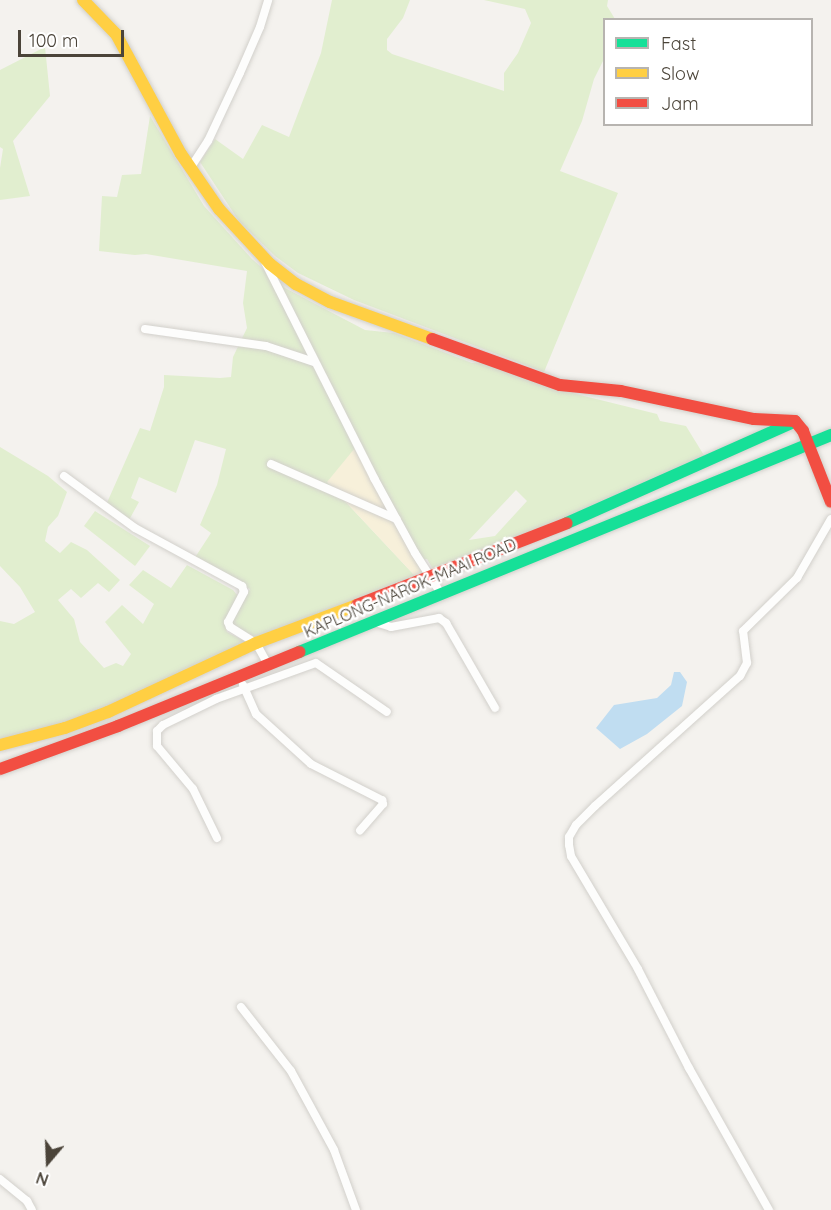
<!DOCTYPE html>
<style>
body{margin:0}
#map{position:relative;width:831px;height:1210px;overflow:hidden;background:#f4f2ee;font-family:Quicksand,sans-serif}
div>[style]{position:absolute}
.green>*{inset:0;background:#e1eecf}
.sand>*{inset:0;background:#f7f0da}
.water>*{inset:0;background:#c0ddf1}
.roads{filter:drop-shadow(0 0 2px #d2d0cb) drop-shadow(0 0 2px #d2d0cb)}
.street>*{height:8px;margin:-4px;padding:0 4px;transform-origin:4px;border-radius:4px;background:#fdfdfc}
.fast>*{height:12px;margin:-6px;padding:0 6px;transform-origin:6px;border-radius:6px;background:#16e098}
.slow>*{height:12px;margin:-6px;padding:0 6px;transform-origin:6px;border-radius:6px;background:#ffcf43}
.jam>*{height:12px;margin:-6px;padding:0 6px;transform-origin:6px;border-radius:6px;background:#f24e42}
span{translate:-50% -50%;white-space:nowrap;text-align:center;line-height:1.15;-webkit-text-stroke:5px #fff;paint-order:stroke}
.street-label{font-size:16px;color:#4b4439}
.legend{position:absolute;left:603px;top:18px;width:210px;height:108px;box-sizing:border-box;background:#fff;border:2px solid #b7b4b0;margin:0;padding:8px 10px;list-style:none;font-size:18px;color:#4b4439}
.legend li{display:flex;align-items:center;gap:12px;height:30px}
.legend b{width:30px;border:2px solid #b7b4b0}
.north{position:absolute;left:18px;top:1132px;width:60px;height:60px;-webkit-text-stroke:4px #fff;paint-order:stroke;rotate:199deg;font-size:16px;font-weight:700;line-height:24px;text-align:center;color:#4b4439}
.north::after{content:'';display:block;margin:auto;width:21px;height:27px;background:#4b4439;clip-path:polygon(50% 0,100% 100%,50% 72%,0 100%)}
.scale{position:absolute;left:18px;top:30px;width:106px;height:27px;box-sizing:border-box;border:3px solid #4b4439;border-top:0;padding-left:8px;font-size:18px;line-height:21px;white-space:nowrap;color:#4b4439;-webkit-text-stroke:4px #fff;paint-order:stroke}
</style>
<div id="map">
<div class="green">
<i style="clip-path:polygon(332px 0,410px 0,403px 18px,387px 39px,387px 50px,392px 54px,504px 91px,504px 73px,518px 53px,531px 23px,525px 9px,484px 0,608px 0,607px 6px,615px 19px,604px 20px,604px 59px,594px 79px,582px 121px,560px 171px,618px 193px,544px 372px,354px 300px,298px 273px,275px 256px,239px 221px,200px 162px,215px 139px,243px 159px,262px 125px,289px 137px,321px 53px)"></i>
<i style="clip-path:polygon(45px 47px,50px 96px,13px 141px,30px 196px,0 200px,0 168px,3px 149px,0 147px,0 70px)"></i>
<i style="clip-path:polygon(evenodd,150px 116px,204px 206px,252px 259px,285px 288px,365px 330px,394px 333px,472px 363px,485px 362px,576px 394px,657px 414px,660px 421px,686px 426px,705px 457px,581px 513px,434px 571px,427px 559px,416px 560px,327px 482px,416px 577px,257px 640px,233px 626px,232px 622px,250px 589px,194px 559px,211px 533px,200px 525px,217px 485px,226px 449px,195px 440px,176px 493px,139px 477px,131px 498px,139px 502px,129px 520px,106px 505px,140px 428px,150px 431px,164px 387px,164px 375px,220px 378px,231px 377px,233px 357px,247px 328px,243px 303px,247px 271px,146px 254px,135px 255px,99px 251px,102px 196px,117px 197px,122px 175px,141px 174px,150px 116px,516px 490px,527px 501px,495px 536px,469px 540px,516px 490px)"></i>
<i style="clip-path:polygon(0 447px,48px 476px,67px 492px,58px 516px,48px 527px,45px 541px,60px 553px,71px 542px,87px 550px,120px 580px,109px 592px,98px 583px,81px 598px,71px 589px,58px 600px,74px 619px,80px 642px,104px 668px,116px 663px,123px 666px,131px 654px,105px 622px,122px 605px,143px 624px,154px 604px,129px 585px,143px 570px,171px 588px,187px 565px,233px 590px,238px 596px,225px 624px,227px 632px,248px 643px,66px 725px,0 744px,0 621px,14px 624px,35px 612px,20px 587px,0 566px)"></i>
<i style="clip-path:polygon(95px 511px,150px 546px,135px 566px,84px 526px)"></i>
</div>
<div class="sand">
<i style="clip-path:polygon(355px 448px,416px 560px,423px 574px,416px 577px,327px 482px)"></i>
</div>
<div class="water">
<i style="clip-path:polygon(674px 672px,680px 672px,687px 682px,682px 706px,647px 734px,620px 749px,596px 728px,614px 705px,657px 698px,671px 685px)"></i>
</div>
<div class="roads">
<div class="street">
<i style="left:191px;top:167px;width:31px;rotate:-57deg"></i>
<i style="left:208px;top:141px;width:75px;rotate:-64.8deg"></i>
<i style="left:240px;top:73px;width:50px;rotate:-66.5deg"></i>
<i style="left:260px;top:27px;width:28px;rotate:-73deg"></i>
<i style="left:265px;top:262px;width:242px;rotate:63.2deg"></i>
<i style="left:374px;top:478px;width:85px;rotate:61.3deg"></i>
<i style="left:415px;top:553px;width:50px;rotate:57.3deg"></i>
<i style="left:145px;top:329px;width:122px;rotate:8deg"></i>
<i style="left:266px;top:346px;width:51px;rotate:18.4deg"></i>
<i style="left:271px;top:464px;width:137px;rotate:23.7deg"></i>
<i style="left:64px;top:476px;width:88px;rotate:36.2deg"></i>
<i style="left:135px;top:528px;width:122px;rotate:28.5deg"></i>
<i style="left:242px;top:586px;width:6px;rotate:72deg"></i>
<i style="left:244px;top:592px;width:34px;rotate:118deg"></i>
<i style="left:228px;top:622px;width:5px;rotate:68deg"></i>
<i style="left:230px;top:627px;width:31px;rotate:32deg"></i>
<i style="left:256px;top:643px;width:25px;rotate:61deg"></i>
<i style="left:375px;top:622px;width:17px;rotate:17deg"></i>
<i style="left:391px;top:627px;width:49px;rotate:-10.6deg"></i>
<i style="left:439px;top:618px;width:9px;rotate:36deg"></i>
<i style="left:446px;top:623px;width:98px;rotate:60deg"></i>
<i style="left:243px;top:685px;width:32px;rotate:66deg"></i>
<i style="left:256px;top:714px;width:74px;rotate:42.3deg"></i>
<i style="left:311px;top:764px;width:80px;rotate:26.9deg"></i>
<i style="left:382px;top:800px;width:4px;rotate:76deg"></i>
<i style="left:383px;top:804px;width:35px;rotate:131deg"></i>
<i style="left:217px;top:838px;width:55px;rotate:-116.1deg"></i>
<i style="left:193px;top:789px;width:56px;rotate:-129.9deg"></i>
<i style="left:157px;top:746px;width:15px;rotate:-90deg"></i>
<i style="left:157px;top:731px;width:8px;rotate:-45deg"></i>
<i style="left:163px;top:725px;width:59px;rotate:-26.1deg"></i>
<i style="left:216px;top:699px;width:106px;rotate:-19.8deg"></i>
<i style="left:316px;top:663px;width:86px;rotate:34.6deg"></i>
<i style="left:241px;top:1007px;width:81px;rotate:52deg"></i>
<i style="left:291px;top:1071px;width:90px;rotate:61.4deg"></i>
<i style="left:334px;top:1150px;width:64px;rotate:69.9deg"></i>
<i style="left:0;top:1179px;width:35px;rotate:39deg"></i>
<i style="left:27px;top:1201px;width:10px;rotate:61deg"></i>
<i style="left:769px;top:1210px;width:163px;rotate:-119.4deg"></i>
<i style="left:689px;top:1068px;width:111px;rotate:-117.3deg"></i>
<i style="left:638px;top:969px;width:131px;rotate:-120.7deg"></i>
<i style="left:571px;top:856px;width:11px;rotate:-100deg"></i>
<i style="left:569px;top:845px;width:8px;rotate:-90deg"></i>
<i style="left:569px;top:837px;width:14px;rotate:-60deg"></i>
<i style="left:576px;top:825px;width:27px;rotate:-45deg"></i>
<i style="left:595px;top:806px;width:195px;rotate:-41.9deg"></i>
<i style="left:740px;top:676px;width:15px;rotate:-62deg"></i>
<i style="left:747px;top:663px;width:32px;rotate:-97deg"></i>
<i style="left:743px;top:631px;width:76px;rotate:-44.5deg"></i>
<i style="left:797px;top:578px;width:68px;rotate:-60deg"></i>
</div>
<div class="fast">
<i style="left:567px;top:523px;width:248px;rotate:-24deg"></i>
<i style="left:299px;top:652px;width:575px;rotate:-22.19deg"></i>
</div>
<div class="slow">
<i style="left:83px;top:0;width:47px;rotate:45.9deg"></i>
<i style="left:116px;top:34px;width:136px;rotate:61.6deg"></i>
<i style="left:181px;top:154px;width:67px;rotate:55.4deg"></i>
<i style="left:219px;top:209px;width:75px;rotate:47.2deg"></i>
<i style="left:270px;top:264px;width:33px;rotate:38deg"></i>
<i style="left:296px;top:284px;width:38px;rotate:28deg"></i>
<i style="left:330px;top:302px;width:109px;rotate:19.9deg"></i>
<i style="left:0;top:745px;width:67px;rotate:-14.7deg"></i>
<i style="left:65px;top:728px;width:46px;rotate:-20.4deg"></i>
<i style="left:108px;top:712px;width:163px;rotate:-25deg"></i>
<i style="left:256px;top:643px;width:108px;rotate:-20.6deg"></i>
</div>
<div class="jam">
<i style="left:432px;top:339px;width:136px;rotate:19.8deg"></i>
<i style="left:560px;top:385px;width:61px;rotate:5.6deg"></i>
<i style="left:621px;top:391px;width:136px;rotate:11.9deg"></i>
<i style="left:754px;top:419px;width:41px;rotate:2.8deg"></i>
<i style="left:795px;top:421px;width:13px;rotate:51deg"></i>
<i style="left:803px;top:431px;width:76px;rotate:68.5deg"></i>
<i style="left:357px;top:605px;width:225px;rotate:-21.3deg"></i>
<i style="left:0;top:769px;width:126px;rotate:-20deg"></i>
<i style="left:118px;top:726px;width:196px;rotate:-22.2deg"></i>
</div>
</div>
<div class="street-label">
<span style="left:410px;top:588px;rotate:-23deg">KAPLONG-NAROK-MAAI ROAD</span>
</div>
<ul class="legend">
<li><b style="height:8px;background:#16e098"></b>Fast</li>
<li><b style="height:8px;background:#ffcf43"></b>Slow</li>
<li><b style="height:8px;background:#f24e42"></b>Jam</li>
</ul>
<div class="north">N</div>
<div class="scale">100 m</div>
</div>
